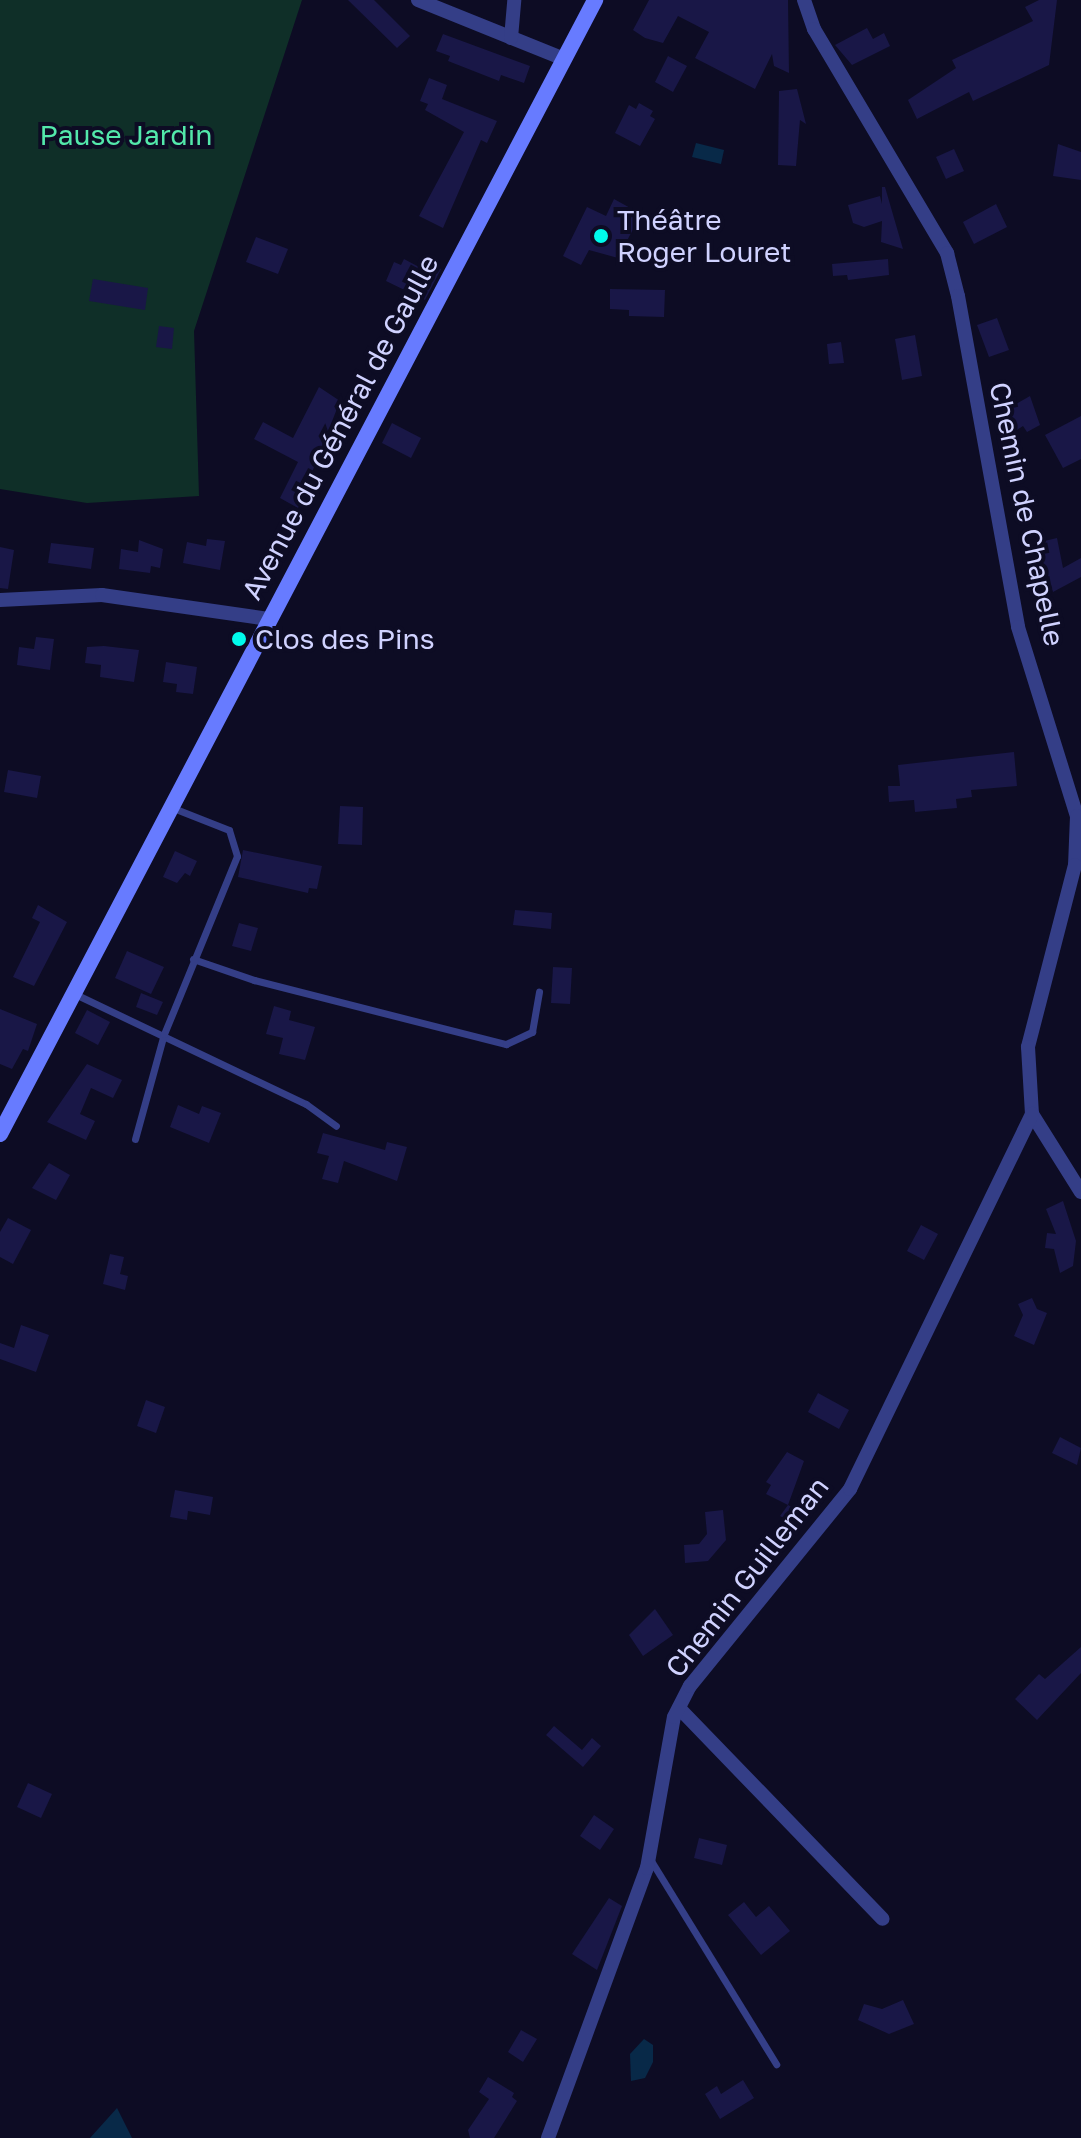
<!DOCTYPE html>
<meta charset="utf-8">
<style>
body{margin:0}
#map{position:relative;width:1081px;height:2138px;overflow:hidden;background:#0d0c24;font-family:"Golos Text",sans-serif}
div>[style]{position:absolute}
.green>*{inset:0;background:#0f2f28}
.water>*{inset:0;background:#082948}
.building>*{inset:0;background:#191747}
.service>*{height:7px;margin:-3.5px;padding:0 3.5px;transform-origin:3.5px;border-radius:3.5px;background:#343e87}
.minor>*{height:14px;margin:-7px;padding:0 7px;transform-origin:7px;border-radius:7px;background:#343e87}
.secondary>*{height:16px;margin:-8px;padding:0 8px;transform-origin:8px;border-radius:8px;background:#677bff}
.dots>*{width:22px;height:22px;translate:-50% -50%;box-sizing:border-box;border:4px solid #0d0c24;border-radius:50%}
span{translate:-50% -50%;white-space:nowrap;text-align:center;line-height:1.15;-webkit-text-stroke:8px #0d0c24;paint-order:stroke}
.park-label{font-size:28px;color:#53e8ab}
.poi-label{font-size:28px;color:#d0d2ff}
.left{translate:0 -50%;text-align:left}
.street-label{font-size:28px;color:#d0d2ff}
</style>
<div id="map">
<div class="green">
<i style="clip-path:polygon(0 0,302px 0,194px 331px,199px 496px,87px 503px,0 489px)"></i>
</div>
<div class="water">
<i style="clip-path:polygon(696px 143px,724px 150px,721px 164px,692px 157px)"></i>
<i style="clip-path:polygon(644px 2039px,653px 2045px,653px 2062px,645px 2078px,631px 2081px,630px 2054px)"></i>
<i style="clip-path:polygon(117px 2108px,132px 2138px,90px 2138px)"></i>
</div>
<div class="building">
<i style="clip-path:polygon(348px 0,374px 0,410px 36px,397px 48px)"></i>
<i style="clip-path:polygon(649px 0,788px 0,789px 73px,774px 66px,772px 54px,755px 89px,695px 58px,709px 32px,678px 16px,663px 43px,645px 38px,633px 30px)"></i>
<i style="clip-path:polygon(1039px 0,1057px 0,1049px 65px,973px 101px,969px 92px,917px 119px,908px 100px,956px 68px,952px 60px,1033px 21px,1025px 7px)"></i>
<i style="clip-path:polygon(867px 28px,873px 39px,884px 33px,890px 46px,852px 65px,835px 45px)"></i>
<i style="clip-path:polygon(443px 34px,530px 66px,524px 83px,501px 75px,499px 81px,448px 61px,450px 56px,436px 51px)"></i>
<i style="clip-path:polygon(668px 56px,687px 66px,673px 92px,655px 82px)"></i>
<i style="clip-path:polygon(429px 78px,447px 85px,442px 99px,497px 121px,487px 143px,481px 140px,443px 228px,419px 216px,464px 132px,425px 110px,428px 104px,420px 101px)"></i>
<i style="clip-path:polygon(797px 89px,806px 124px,800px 120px,796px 166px,778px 165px,779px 91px)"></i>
<i style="clip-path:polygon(639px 103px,653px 111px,650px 116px,655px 119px,640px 146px,615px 133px,629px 105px,636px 109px)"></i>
<i style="clip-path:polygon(1058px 144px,1081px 152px,1081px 180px,1053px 176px)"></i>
<i style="clip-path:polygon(954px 149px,964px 171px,946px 179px,936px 157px)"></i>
<i style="clip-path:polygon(882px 187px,885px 187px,903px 249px,881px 242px,882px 221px,864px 227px,853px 223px,848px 205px,880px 196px,882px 204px)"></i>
<i style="clip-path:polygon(614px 199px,641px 214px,618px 258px,589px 250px,581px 265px,563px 256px,587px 207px,606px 216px)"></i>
<i style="clip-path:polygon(996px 204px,1007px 227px,974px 244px,963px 222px)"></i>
<i style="clip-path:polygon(256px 237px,288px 249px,278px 274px,246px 262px)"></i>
<i style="clip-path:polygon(404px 259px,419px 267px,422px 259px,441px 269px,425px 300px,386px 281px,394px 262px,401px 265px)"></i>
<i style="clip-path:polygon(888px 259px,889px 275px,848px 280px,847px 275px,833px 276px,832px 264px)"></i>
<i style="clip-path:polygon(93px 279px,148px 288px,145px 310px,89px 301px)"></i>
<i style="clip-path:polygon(610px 289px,665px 290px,664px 317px,629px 316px,629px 310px,610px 309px)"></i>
<i style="clip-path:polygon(997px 318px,1009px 350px,989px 357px,977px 325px)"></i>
<i style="clip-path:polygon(159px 326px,174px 328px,172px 349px,156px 347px)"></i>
<i style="clip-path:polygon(915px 335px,922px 376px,902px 380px,895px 339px)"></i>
<i style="clip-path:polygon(841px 342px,844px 363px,829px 364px,827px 344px)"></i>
<i style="clip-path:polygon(319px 387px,340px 401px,298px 508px,280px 498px,298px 462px,254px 439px,263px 422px,293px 438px)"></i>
<i style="clip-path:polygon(1030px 396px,1040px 425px,1027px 432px,1023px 426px,1015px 431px,1004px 411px)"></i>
<i style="clip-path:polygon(1081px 416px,1081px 459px,1063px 468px,1045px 435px)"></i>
<i style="clip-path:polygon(392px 423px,421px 438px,411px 458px,382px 443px)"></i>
<i style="clip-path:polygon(1057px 538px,1063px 568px,1081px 558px,1081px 577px,1053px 592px,1036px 543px)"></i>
<i style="clip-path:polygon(207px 539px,225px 541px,220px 570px,183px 563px,187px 542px,206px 546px)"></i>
<i style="clip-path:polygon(139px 540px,163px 549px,160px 568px,151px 566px,150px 573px,119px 569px,121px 549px,138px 552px)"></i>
<i style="clip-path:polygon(51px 543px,94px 548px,91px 569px,48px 563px)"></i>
<i style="clip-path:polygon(0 547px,14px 550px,8px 589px,0 588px)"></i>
<i style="clip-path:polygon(36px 637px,54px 639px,50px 670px,17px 665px,19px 647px,34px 649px)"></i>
<i style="clip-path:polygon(104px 646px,139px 650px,134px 682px,100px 677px,101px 665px,85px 663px,87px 647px)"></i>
<i style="clip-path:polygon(166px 662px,197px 667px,193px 694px,176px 692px,177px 684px,163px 682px)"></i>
<i style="clip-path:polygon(1014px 752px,1017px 786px,971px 790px,972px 797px,956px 799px,957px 808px,915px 812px,914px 800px,889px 802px,888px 786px,900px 786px,898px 765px)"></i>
<i style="clip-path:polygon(8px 770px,41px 776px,37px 798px,4px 792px)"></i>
<i style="clip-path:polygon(340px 806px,363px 807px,362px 845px,338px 844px)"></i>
<i style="clip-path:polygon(243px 850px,322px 866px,317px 889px,309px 888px,308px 893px,238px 877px)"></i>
<i style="clip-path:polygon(175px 851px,197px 861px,190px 876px,185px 873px,177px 883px,163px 877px)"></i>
<i style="clip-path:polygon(38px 905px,67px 922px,34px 986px,13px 977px,40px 922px,32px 918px)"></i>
<i style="clip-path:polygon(515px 910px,552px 913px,551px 929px,513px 925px)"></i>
<i style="clip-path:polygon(239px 923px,258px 928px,251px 951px,232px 946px)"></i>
<i style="clip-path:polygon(127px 951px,164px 967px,151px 994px,115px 978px)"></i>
<i style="clip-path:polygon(553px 967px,572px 968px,570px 1004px,551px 1003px)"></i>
<i style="clip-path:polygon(141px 993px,163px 1002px,157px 1015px,136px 1007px)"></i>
<i style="clip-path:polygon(274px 1006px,291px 1011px,289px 1020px,315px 1027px,305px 1060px,279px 1054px,283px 1038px,266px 1034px)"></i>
<i style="clip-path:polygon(0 1009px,37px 1024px,28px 1051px,23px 1049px,12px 1069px,0 1064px)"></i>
<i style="clip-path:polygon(87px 1010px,110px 1022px,98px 1045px,75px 1033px)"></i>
<i style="clip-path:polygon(87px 1064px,122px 1080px,113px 1098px,91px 1088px,80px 1114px,95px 1121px,86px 1140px,47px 1122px)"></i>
<i style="clip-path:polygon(178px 1105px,199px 1114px,202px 1106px,221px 1113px,209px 1143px,170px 1127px)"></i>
<i style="clip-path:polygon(323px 1133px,385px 1150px,387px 1142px,407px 1147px,397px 1181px,344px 1161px,338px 1183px,322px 1179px,329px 1156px,317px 1153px)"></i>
<i style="clip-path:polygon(49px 1163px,70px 1175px,56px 1200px,32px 1188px)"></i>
<i style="clip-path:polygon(1063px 1201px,1076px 1241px,1073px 1266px,1060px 1273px,1054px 1249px,1045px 1248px,1047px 1233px,1056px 1234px,1046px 1209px)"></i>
<i style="clip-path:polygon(8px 1218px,31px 1230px,13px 1264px,0 1257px,0 1232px)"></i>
<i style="clip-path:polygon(921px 1225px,938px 1234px,924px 1260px,907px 1251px)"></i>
<i style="clip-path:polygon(110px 1254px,124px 1257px,120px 1274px,128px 1276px,125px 1290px,103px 1284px)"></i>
<i style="clip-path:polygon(1032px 1298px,1037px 1309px,1047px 1313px,1034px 1345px,1014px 1336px,1023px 1315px,1018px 1304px)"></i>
<i style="clip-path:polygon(21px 1325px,49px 1335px,36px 1372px,0 1359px,0 1343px,14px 1348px)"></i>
<i style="clip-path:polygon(818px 1393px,849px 1410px,839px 1429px,808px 1412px)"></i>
<i style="clip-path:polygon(146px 1400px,165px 1407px,156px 1433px,137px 1426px)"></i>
<i style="clip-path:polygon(1060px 1437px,1081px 1448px,1077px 1465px,1052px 1453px)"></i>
<i style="clip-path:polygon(787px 1452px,804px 1461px,788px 1505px,801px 1512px,793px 1523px,780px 1516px,788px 1505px,766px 1494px,771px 1485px,766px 1482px)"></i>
<i style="clip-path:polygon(175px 1490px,213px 1497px,210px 1515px,188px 1511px,187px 1520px,170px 1517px)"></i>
<i style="clip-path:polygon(723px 1510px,726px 1540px,708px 1561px,685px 1563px,684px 1545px,699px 1544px,707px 1534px,705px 1512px)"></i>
<i style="clip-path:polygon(655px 1609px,673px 1635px,643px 1656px,629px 1635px)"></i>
<i style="clip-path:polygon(1081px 1647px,1081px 1673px,1037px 1720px,1015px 1699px,1039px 1674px,1045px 1679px)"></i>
<i style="clip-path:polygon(554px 1726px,582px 1750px,592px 1738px,601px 1746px,583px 1767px,546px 1735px)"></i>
<i style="clip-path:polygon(28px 1783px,52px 1794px,41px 1818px,17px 1807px)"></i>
<i style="clip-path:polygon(594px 1815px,614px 1829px,600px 1850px,580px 1836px)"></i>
<i style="clip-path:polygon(699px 1838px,727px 1845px,722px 1865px,694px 1858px)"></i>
<i style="clip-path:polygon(609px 1898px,622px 1906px,597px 1970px,572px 1954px)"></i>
<i style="clip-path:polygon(744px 1902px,756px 1917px,769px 1906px,790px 1931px,761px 1955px,728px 1915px)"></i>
<i style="clip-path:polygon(903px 2000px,914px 2024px,889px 2034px,858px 2020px,864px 2004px,882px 2009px)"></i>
<i style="clip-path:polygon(521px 2030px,537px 2039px,523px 2062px,508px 2052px)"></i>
<i style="clip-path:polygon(488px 2077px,514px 2093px,512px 2097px,517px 2101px,494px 2138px,470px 2138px,468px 2130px,489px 2099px,479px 2092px)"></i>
<i style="clip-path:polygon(743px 2080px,754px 2098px,720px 2119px,705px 2094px,717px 2086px,721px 2094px)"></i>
</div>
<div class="service">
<i style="left:193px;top:959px;width:65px;rotate:19deg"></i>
<i style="left:254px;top:980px;width:260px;rotate:14.3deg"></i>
<i style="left:506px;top:1044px;width:29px;rotate:-25deg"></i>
<i style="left:532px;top:1032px;width:41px;rotate:-80.1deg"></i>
<i style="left:75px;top:994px;width:256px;rotate:25.5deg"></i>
<i style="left:306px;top:1104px;width:37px;rotate:36deg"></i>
<i style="left:135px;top:1139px;width:109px;rotate:-74.6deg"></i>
<i style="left:164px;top:1034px;width:192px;rotate:-67.7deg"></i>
<i style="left:237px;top:856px;width:27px;rotate:-107deg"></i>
<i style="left:229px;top:830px;width:60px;rotate:-158.6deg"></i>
<i style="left:650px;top:1859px;width:241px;rotate:58.4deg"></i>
</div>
<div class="minor">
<i style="left:418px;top:0;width:157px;rotate:22deg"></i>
<i style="left:804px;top:0;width:31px;rotate:71deg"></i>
<i style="left:814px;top:29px;width:261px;rotate:59.3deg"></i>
<i style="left:947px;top:253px;width:44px;rotate:75.7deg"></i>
<i style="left:958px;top:296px;width:336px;rotate:79.7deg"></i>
<i style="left:1018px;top:627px;width:198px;rotate:72.7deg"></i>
<i style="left:1077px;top:816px;width:49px;rotate:92.3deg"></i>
<i style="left:1075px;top:865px;width:188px;rotate:104.5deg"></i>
<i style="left:1028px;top:1047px;width:67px;rotate:86.6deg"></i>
<i style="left:1032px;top:1114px;width:92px;rotate:57.9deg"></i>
<i style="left:511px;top:38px;width:38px;rotate:-85deg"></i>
<i style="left:0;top:600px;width:102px;rotate:-2.8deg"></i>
<i style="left:102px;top:595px;width:168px;rotate:8.2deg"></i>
<i style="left:679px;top:1708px;width:293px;rotate:46deg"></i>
<i style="left:548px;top:2138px;width:288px;rotate:-69.9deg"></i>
<i style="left:647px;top:1868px;width:153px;rotate:-79.9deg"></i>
<i style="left:674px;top:1717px;width:35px;rotate:-63deg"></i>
<i style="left:690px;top:1686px;width:254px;rotate:-50.9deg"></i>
<i style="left:850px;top:1489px;width:417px;rotate:-64.1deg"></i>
</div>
<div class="secondary">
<i style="left:0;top:1134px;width:1281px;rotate:-62.31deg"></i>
</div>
<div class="dots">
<i style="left:601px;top:236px;background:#00fbec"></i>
<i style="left:239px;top:639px;background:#00fbec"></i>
</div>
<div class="park-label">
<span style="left:126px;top:135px">Pause Jardin</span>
</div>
<div class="poi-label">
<span class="left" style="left:617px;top:236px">Théâtre<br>Roger Louret</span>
<span class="left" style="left:255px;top:639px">Clos des Pins</span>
</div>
<div class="street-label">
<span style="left:340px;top:427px;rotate:-62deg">Avenue du Général de Gaulle</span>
<span style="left:1027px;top:514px;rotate:78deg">Chemin de Chapelle</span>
<span style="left:747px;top:1577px;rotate:-52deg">Chemin Guilleman</span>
</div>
</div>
